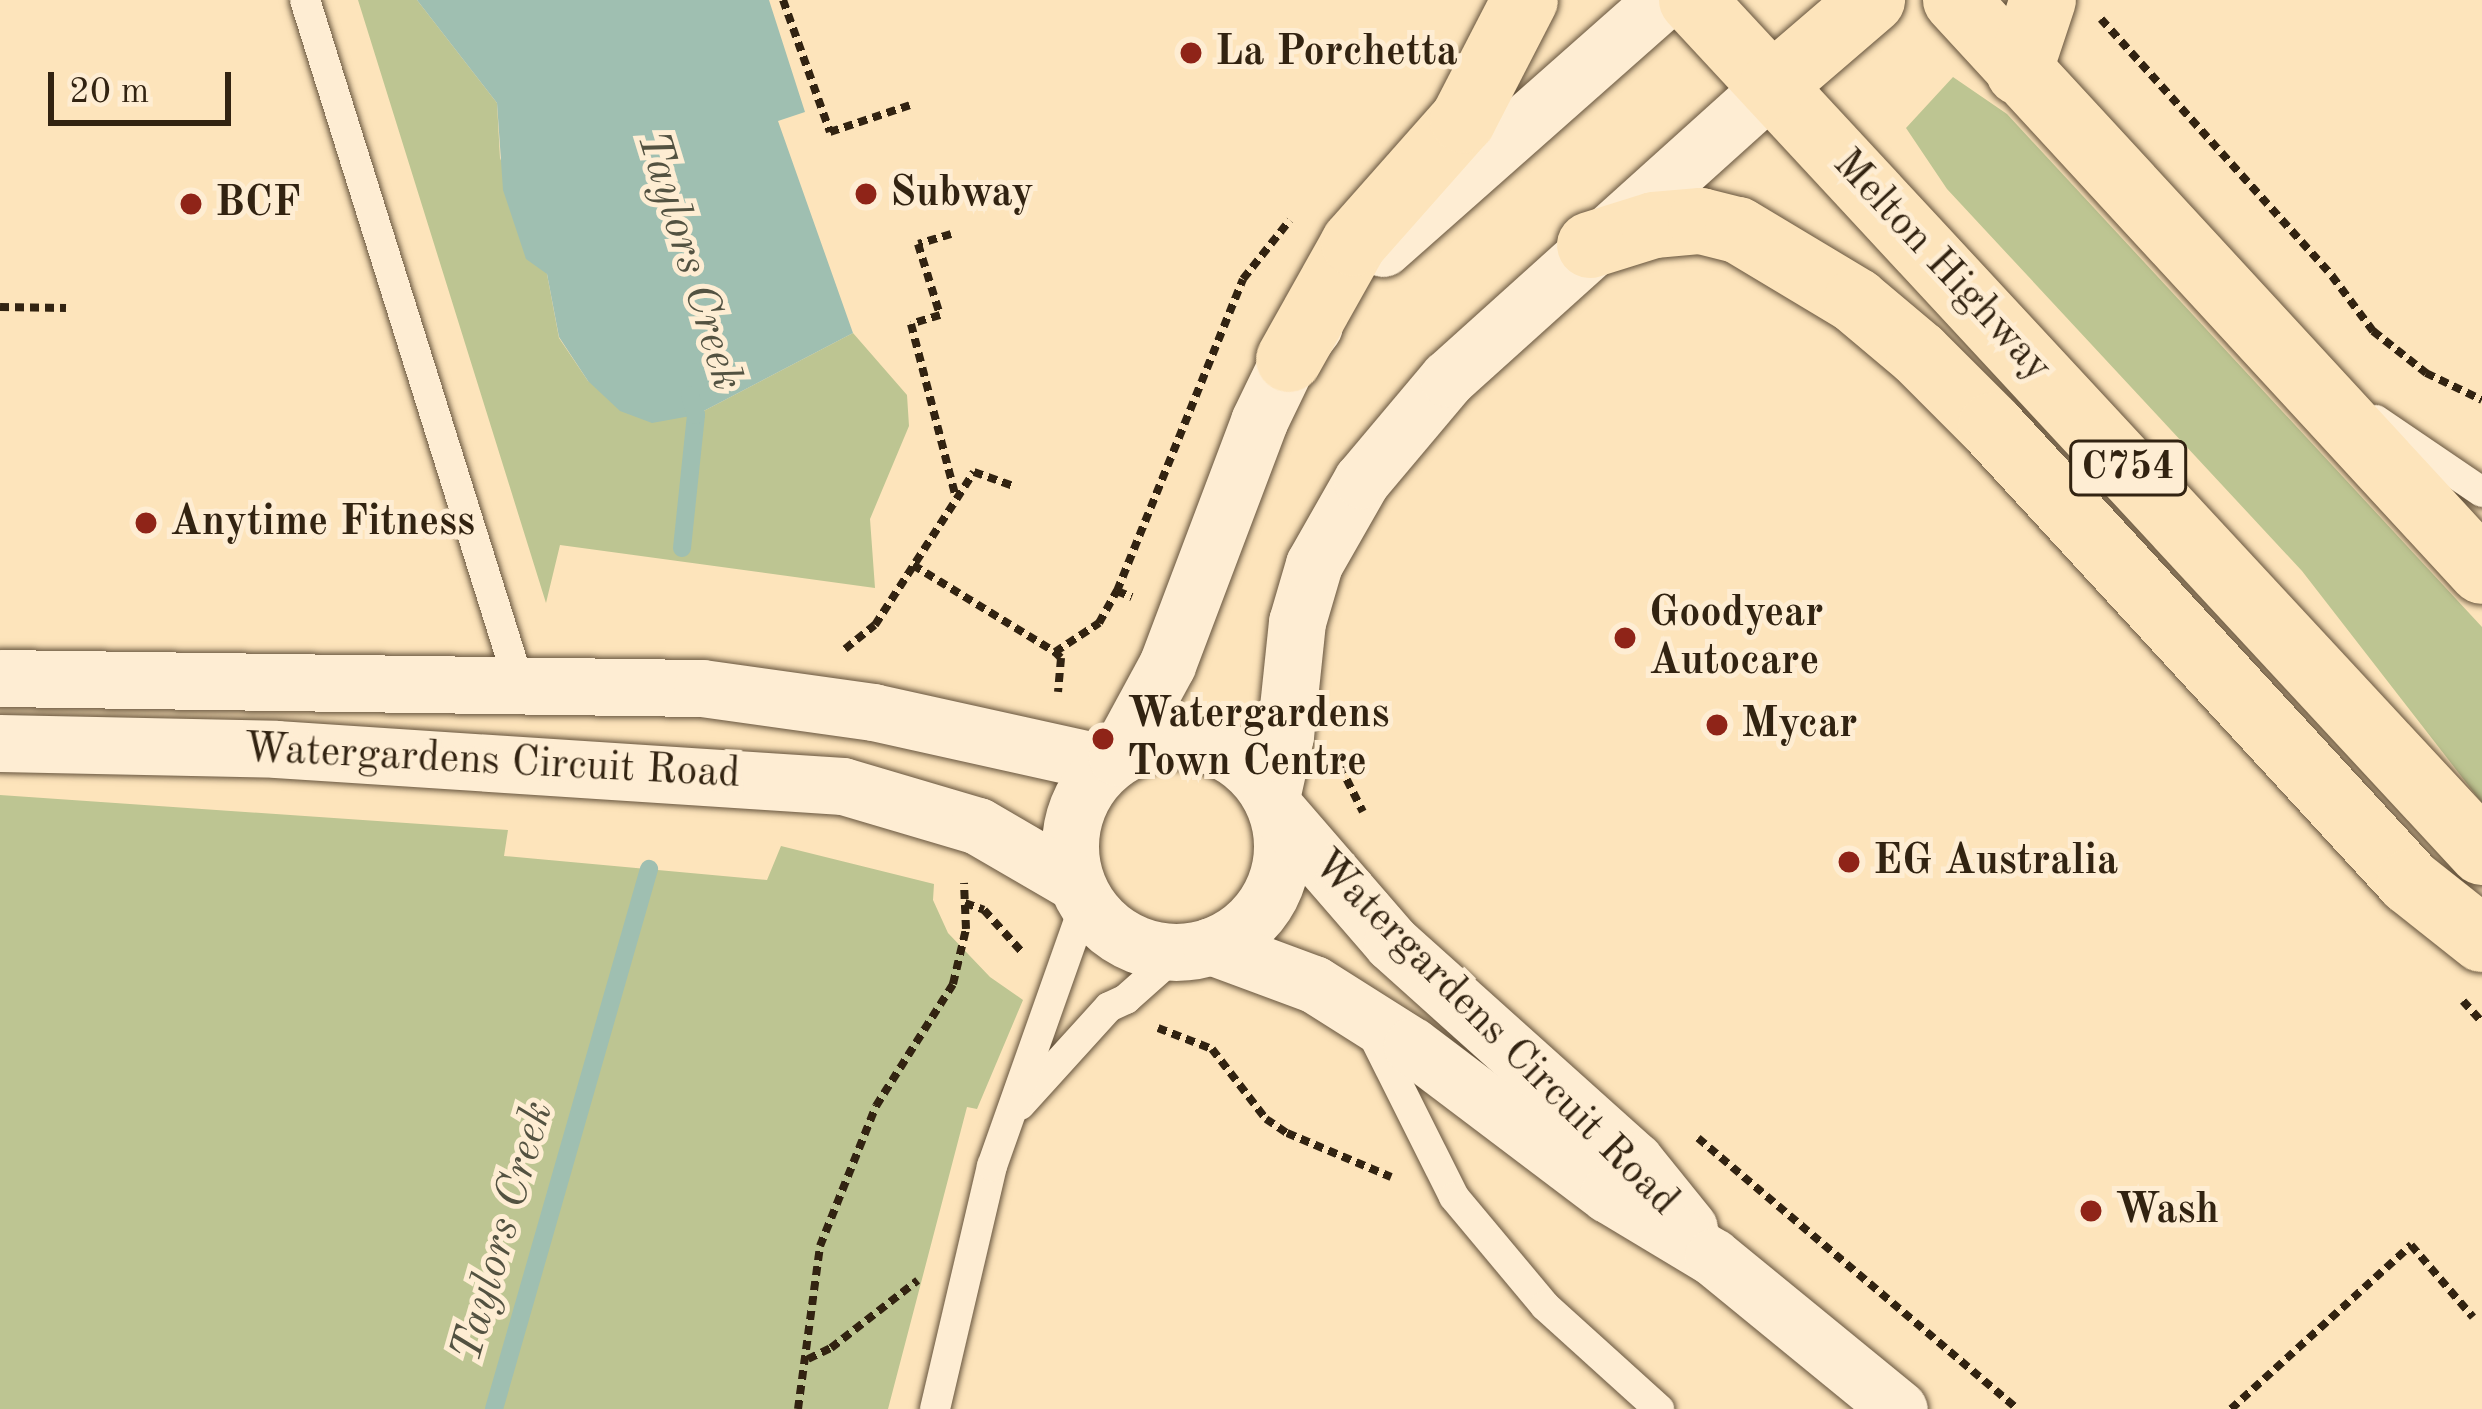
<!DOCTYPE html>
<style>
body{margin:0}
#map{position:relative;width:2482px;height:1409px;overflow:hidden;background:#fde4bb;font-family:"Old Standard TT",serif}
div>[style]{position:absolute}
.green>*{inset:0;background:#bdc592}
.water>*{inset:0;background:#9fbfb1}
.stream>*{height:18px;margin:-9px;padding:0 9px;transform-origin:9px;border-radius:9px;background:#9fbfb1}
.path>*{height:8px;margin-top:-4px;transform-origin:0;background:repeating-linear-gradient(90deg,#322311 0 9px,transparent 0 15px)}
.roads{filter:drop-shadow(0 0 3px #65533c) drop-shadow(0 0 3px #65533c)}
.lane>*{height:30px;margin:-15px;padding:0 15px;transform-origin:15px;border-radius:15px;background:#feedd3}
.street>*{height:57px;margin:-28.5px;padding:0 28.5px;transform-origin:28.5px;border-radius:28.5px;background:#feedd3}
.street>.ring{margin:-28.5px;padding:0;box-sizing:content-box;background:none;border:57px solid #feedd3;border-radius:50%}
.highway>*{height:66px;margin:-33px;padding:0 33px;transform-origin:33px;border-radius:33px;background:#fde4bb}
.dots>*{width:33px;height:33px;translate:-50% -50%;box-sizing:border-box;border:6px solid #feedd3;border-radius:50%}
span{translate:-50% -50%;white-space:nowrap;text-align:center;line-height:1.15;-webkit-text-stroke:10px #feedd3;paint-order:stroke}
.shield-label span{padding:3px 9px;background:#feedd3;border:3px solid;border-radius:9px;-webkit-text-stroke-width:0}
.shield-label{font-size:39px;color:#322311;font-weight:700}
.poi-label{font-size:42px;color:#322311;font-weight:700}
.left{translate:0 -50%;text-align:left}
.street-label{font-size:42px;color:#322311}
.water-label{font-size:45px;color:#535241;font-style:italic}
.scale{position:absolute;left:48px;top:72px;width:183px;height:54px;box-sizing:border-box;border:6px solid #322311;border-top:0;padding-left:15px;font-size:36px;line-height:42px;white-space:nowrap;color:#322311;-webkit-text-stroke:9px #feedd3;paint-order:stroke}
</style>
<div id="map">
<div class="green">
<i style="clip-path:polygon(358px 0,417px 0,497px 103px,500px 158px,547px 274px,559px 338px,588px 381px,696px 415px,853px 333px,907px 395px,909px 426px,870px 519px,875px 588px,560px 545px,546px 603px)"></i>
<i style="clip-path:polygon(1953px 77px,2007px 114px,2482px 627px,2482px 803px,2302px 571px,1947px 189px,1906px 128px)"></i>
<i style="clip-path:polygon(0 795px,508px 830px,504px 856px,767px 880px,781px 846px,934px 884px,933px 900px,948px 933px,990px 977px,1023px 1000px,977px 1109px,967px 1107px,888px 1409px,0 1409px)"></i>
</div>
<div class="water">
<i style="clip-path:polygon(417px 0,769px 0,805px 112px,778px 121px,853px 333px,696px 415px,652px 423px,620px 411px,588px 381px,559px 337px,547px 274px,526px 259px,503px 190px,497px 103px)"></i>
</div>
<div class="stream">
<i style="left:682px;top:548px;width:134px;rotate:-84deg"></i>
<i style="left:696px;top:415px;width:21px;rotate:-107deg"></i>
<i style="left:494px;top:1409px;width:562px;rotate:-73.98deg"></i>
</div>
<div class="path">
<i style="left:783px;top:0;width:140px;rotate:70.4deg"></i>
<i style="left:830px;top:132px;width:84px;rotate:-18.6deg"></i>
<i style="left:2101px;top:19px;width:346px;rotate:48deg"></i>
<i style="left:2332px;top:276px;width:69px;rotate:53.3deg"></i>
<i style="left:2373px;top:331px;width:68px;rotate:38.4deg"></i>
<i style="left:2426px;top:373px;width:62px;rotate:25.7deg"></i>
<i style="left:951px;top:234px;width:34px;rotate:163deg"></i>
<i style="left:918px;top:244px;width:74px;rotate:72.8deg"></i>
<i style="left:940px;top:315px;width:30px;rotate:163deg"></i>
<i style="left:911px;top:324px;width:180px;rotate:75.5deg"></i>
<i style="left:0;top:307px;width:66px;rotate:0.9deg"></i>
<i style="left:913px;top:565px;width:167px;rotate:31.5deg"></i>
<i style="left:1055px;top:652px;width:8px;rotate:45deg"></i>
<i style="left:1061px;top:658px;width:34px;rotate:95deg"></i>
<i style="left:1117px;top:591px;width:336px;rotate:-68deg"></i>
<i style="left:1243px;top:279px;width:75px;rotate:-51.5deg"></i>
<i style="left:845px;top:649px;width:38px;rotate:-39deg"></i>
<i style="left:875px;top:625px;width:182px;rotate:-57.1deg"></i>
<i style="left:974px;top:472px;width:41px;rotate:19.7deg"></i>
<i style="left:1055px;top:652px;width:53px;rotate:-33.4deg"></i>
<i style="left:1099px;top:623px;width:37px;rotate:-61deg"></i>
<i style="left:1117px;top:591px;width:16px;rotate:22deg"></i>
<i style="left:1340px;top:766px;width:51px;rotate:63.4deg"></i>
<i style="left:965px;top:903px;width:20px;rotate:20deg"></i>
<i style="left:984px;top:910px;width:55px;rotate:47.9deg"></i>
<i style="left:2463px;top:1001px;width:28px;rotate:48deg"></i>
<i style="left:1158px;top:1028px;width:58px;rotate:21.3deg"></i>
<i style="left:1212px;top:1049px;width:88px;rotate:52.4deg"></i>
<i style="left:1266px;top:1119px;width:25px;rotate:34deg"></i>
<i style="left:1287px;top:1133px;width:113px;rotate:22.9deg"></i>
<i style="left:1698px;top:1138px;width:419px;rotate:40.3deg"></i>
<i style="left:808px;top:1359px;width:25px;rotate:-26deg"></i>
<i style="left:831px;top:1348px;width:110px;rotate:-38deg"></i>
<i style="left:798px;top:1409px;width:164px;rotate:-82.3deg"></i>
<i style="left:820px;top:1246px;width:151px;rotate:-68.2deg"></i>
<i style="left:876px;top:1106px;width:144px;rotate:-57.7deg"></i>
<i style="left:953px;top:984px;width:57px;rotate:-76.7deg"></i>
<i style="left:966px;top:929px;width:46px;rotate:-92.5deg"></i>
<i style="left:2231px;top:1409px;width:244px;rotate:-42.3deg"></i>
<i style="left:2411px;top:1245px;width:95px;rotate:49.3deg"></i>
</div>
<div class="roads">
<div class="lane">
<i style="left:305px;top:0;width:716px;rotate:72.6deg"></i>
<i style="left:2376px;top:420px;width:128px;rotate:34.2deg"></i>
<i style="left:1369px;top:1027px;width:190px;rotate:63.4deg"></i>
<i style="left:1454px;top:1197px;width:142px;rotate:50.1deg"></i>
<i style="left:1545px;top:1306px;width:154px;rotate:42.1deg"></i>
<i style="left:1020px;top:1105px;width:132px;rotate:-47.8deg"></i>
<i style="left:1109px;top:1007px;width:19px;rotate:-25deg"></i>
<i style="left:1126px;top:999px;width:71px;rotate:-41.6deg"></i>
<i style="left:935px;top:1409px;width:250px;rotate:-76.8deg"></i>
<i style="left:992px;top:1166px;width:281px;rotate:-70.5deg"></i>
</div>
<div class="street">
<i style="left:1383px;top:248px;width:374px;rotate:-41.5deg"></i>
<i style="left:0;top:678px;width:702px;rotate:0.82deg"></i>
<i style="left:702px;top:688px;width:173px;rotate:8deg"></i>
<i style="left:873px;top:712px;width:241px;rotate:12.5deg"></i>
<i class="ring" style="left:1070px;top:740px;width:155px;height:155px"></i>
<i style="left:0;top:743px;width:276px;rotate:1.2deg"></i>
<i style="left:276px;top:749px;width:568px;rotate:3.73deg"></i>
<i style="left:843px;top:786px;width:141px;rotate:16.5deg"></i>
<i style="left:978px;top:826px;width:113px;rotate:30.2deg"></i>
<i style="left:1117px;top:757px;width:105px;rotate:-61.5deg"></i>
<i style="left:1167px;top:665px;width:261px;rotate:-69.3deg"></i>
<i style="left:1259px;top:421px;width:69px;rotate:-64.2deg"></i>
<i style="left:1289px;top:359px;width:41px;rotate:-52.9deg"></i>
<i style="left:1271px;top:798px;width:64px;rotate:-77.3deg"></i>
<i style="left:1285px;top:736px;width:115px;rotate:-84deg"></i>
<i style="left:1297px;top:622px;width:60px;rotate:-73.7deg"></i>
<i style="left:1314px;top:564px;width:97px;rotate:-60.3deg"></i>
<i style="left:1362px;top:480px;width:133px;rotate:-49.9deg"></i>
<i style="left:1448px;top:378px;width:436px;rotate:-42deg"></i>
<i style="left:1276px;top:809px;width:177px;rotate:49.1deg"></i>
<i style="left:1392px;top:943px;width:326px;rotate:41.9deg"></i>
<i style="left:1635px;top:1161px;width:86px;rotate:51.1deg"></i>
<i style="left:1211px;top:946px;width:110px;rotate:20.3deg"></i>
<i style="left:1314px;top:984px;width:116px;rotate:32.3deg"></i>
<i style="left:1412px;top:1046px;width:246px;rotate:37.1deg"></i>
<i style="left:1608px;top:1194px;width:122px;rotate:31deg"></i>
<i style="left:1713px;top:1257px;width:240px;rotate:39.3deg"></i>
</div>
<div class="highway">
<i style="left:1692px;top:0;width:1162px;rotate:47.16deg"></i>
<i style="left:1956px;top:0;width:776px;rotate:47.35deg"></i>
<i style="left:2019px;top:72px;width:76px;rotate:-71.6deg"></i>
<i style="left:1772px;top:86px;width:132px;rotate:-40.7deg"></i>
<i style="left:1590px;top:245px;width:67px;rotate:-17.4deg"></i>
<i style="left:1654px;top:225px;width:47px;rotate:-4.9deg"></i>
<i style="left:1701px;top:221px;width:38px;rotate:14deg"></i>
<i style="left:1738px;top:230px;width:138px;rotate:31deg"></i>
<i style="left:1856px;top:301px;width:82px;rotate:40.1deg"></i>
<i style="left:1919px;top:354px;width:102px;rotate:45deg"></i>
<i style="left:1991px;top:426px;width:619px;rotate:47.42deg"></i>
<i style="left:2410px;top:882px;width:92px;rotate:38.4deg"></i>
<i style="left:1289px;top:359px;width:133px;rotate:-60.7deg"></i>
<i style="left:1354px;top:243px;width:164px;rotate:-48.5deg"></i>
<i style="left:1463px;top:120px;width:135px;rotate:-62.7deg"></i>
</div>
</div>
<div class="dots">
<i style="left:1191px;top:53px;background:#8f2418"></i>
<i style="left:866px;top:194px;background:#8f2418"></i>
<i style="left:191px;top:204px;background:#8f2418"></i>
<i style="left:146px;top:523px;background:#8f2418"></i>
<i style="left:1625px;top:638px;background:#8f2418"></i>
<i style="left:1717px;top:725px;background:#8f2418"></i>
<i style="left:1103px;top:739px;background:#8f2418"></i>
<i style="left:1849px;top:862px;background:#8f2418"></i>
<i style="left:2091px;top:1211px;background:#8f2418"></i>
</div>
<div class="shield-label">
<span style="left:2128px;top:468px">C754</span>
</div>
<div class="poi-label">
<span class="left" style="left:1215px;top:53px">La Porchetta</span>
<span class="left" style="left:890px;top:194px">Subway</span>
<span class="left" style="left:215px;top:204px">BCF</span>
<span class="left" style="left:170px;top:523px">Anytime Fitness</span>
<span class="left" style="left:1649px;top:638px">Goodyear<br>Autocare</span>
<span class="left" style="left:1127px;top:739px">Watergardens<br>Town Centre</span>
<span class="left" style="left:1741px;top:725px">Mycar</span>
<span class="left" style="left:1873px;top:862px">EG Australia</span>
<span class="left" style="left:2115px;top:1211px">Wash</span>
</div>
<div class="street-label">
<span style="left:1942px;top:266px;rotate:47deg">Melton Highway</span>
<span style="left:492px;top:762px;rotate:3deg">Watergardens Circuit Road</span>
<span style="left:1495px;top:1033px;rotate:45deg">Watergardens Circuit Road</span>
</div>
<div class="water-label">
<span style="left:688px;top:261px;rotate:73deg">Taylors Creek</span>
<span style="left:504px;top:1232px;rotate:-74deg">Taylors Creek</span>
</div>
<div class="scale">20 m</div>
</div>
